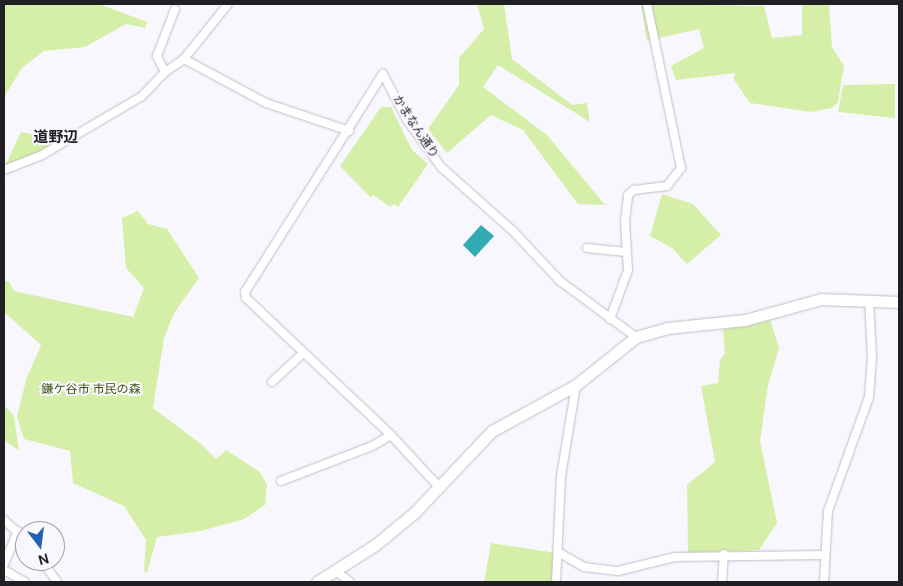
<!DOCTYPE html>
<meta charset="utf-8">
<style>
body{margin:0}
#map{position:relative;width:903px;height:586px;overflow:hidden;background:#f9f7fe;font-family:"DM Sans","Noto Sans JP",sans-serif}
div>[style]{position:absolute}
.green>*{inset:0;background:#d5efa8}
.water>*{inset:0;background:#33abb2}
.roads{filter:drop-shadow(0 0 1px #bfbcc7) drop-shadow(0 0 1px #bfbcc7)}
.street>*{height:8px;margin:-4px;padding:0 4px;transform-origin:4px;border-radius:4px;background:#fff}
.secondary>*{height:11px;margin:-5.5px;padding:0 5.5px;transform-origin:5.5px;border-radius:5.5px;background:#fff}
span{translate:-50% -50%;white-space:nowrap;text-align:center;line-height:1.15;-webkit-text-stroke:4px #f9f7fe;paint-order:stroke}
.street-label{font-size:12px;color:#201f23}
.park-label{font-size:12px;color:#3f530c}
.quarter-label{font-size:15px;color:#201f23;font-weight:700}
.frame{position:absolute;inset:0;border:5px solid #201f23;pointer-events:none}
.north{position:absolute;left:15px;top:521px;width:50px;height:50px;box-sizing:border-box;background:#f9f7fe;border:1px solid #a2a1a6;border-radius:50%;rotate:165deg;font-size:14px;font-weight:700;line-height:20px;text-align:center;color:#201f23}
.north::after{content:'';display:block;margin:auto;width:18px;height:22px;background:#2261b2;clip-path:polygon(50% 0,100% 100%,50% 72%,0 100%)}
</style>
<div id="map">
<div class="green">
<i style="clip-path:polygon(4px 4px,99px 4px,147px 22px,145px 28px,126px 24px,85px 47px,44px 51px,22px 68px,4px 97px)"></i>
<i style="clip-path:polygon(477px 4px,504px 4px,512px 59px,572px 105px,587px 103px,590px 122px,498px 65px,483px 87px,547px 135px,605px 205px,578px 204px,523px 130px,491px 115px,447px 153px,428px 129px,459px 85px,459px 58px,484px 29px)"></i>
<i style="clip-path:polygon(641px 4px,764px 6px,772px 38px,802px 35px,802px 4px,829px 4px,832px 47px,844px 66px,838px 102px,832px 108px,811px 112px,750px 103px,733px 78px,736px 73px,676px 80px,671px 66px,704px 48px,699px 29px,647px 41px)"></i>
<i style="clip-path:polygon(895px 84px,895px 118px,838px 112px,843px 85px)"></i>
<i style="clip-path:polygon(381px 107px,391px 107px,412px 150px,428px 164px,398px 207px,394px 204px,390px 207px,374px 195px,370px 197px,340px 166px)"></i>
<i style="clip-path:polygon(21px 132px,60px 140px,40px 154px,8px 167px,6px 164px)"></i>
<i style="clip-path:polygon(662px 194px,693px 204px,721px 235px,687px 264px,672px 248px,650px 236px)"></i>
<i style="clip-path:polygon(138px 211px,148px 224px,167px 229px,199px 278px,174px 313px,164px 338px,153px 408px,201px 444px,216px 459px,226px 450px,260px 472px,267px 485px,265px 505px,244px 519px,201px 531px,157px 537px,147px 573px,144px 571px,146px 540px,124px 506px,73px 483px,70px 451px,24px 439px,17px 417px,26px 380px,41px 345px,4px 312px,4px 281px,9px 282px,14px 291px,133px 317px,144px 288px,126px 268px,122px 218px)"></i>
<i style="clip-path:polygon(769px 316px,779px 348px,768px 385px,760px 441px,777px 523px,759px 550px,688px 553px,687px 485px,715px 462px,701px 386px,718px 383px,720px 360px,725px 354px,723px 330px)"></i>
<i style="clip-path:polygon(4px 405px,14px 416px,19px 451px,4px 440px)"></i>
<i style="clip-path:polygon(491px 543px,556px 553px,554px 582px,484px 582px)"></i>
</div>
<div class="water">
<i style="clip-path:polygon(481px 225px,494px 236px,475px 257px,463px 245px)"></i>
</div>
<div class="roads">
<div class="street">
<i style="left:184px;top:59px;width:93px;rotate:28.2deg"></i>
<i style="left:266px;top:103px;width:88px;rotate:18.6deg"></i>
<i style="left:165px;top:72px;width:18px;rotate:-117deg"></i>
<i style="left:157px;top:56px;width:50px;rotate:-69deg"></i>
<i style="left:4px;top:170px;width:41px;rotate:-21.5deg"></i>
<i style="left:42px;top:155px;width:116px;rotate:-30.5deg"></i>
<i style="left:142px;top:96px;width:33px;rotate:-46deg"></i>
<i style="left:165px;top:72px;width:23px;rotate:-34deg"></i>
<i style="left:184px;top:59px;width:70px;rotate:-51.3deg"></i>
<i style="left:587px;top:248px;width:39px;rotate:6deg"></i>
<i style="left:610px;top:319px;width:52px;rotate:-69.8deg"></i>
<i style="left:628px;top:270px;width:49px;rotate:-93.5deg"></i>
<i style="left:625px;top:221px;width:26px;rotate:-83deg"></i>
<i style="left:628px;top:195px;width:8px;rotate:-40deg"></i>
<i style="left:634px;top:190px;width:33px;rotate:-7deg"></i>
<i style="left:667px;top:186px;width:23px;rotate:-52deg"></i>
<i style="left:681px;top:168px;width:167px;rotate:-101.7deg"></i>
<i style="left:272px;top:382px;width:42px;rotate:-43.1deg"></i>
<i style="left:281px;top:481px;width:97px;rotate:-21deg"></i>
<i style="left:372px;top:446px;width:22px;rotate:-30deg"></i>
<i style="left:440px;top:488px;width:72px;rotate:-132.8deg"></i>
<i style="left:391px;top:435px;width:199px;rotate:-136.6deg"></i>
<i style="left:246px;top:298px;width:6px;rotate:-99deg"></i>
<i style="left:245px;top:292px;width:258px;rotate:-57.7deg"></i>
<i style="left:383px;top:74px;width:52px;rotate:62.4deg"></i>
<i style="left:407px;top:120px;width:58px;rotate:54.1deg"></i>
<i style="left:441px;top:167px;width:96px;rotate:41.6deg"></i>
<i style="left:513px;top:231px;width:69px;rotate:46.8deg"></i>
<i style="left:560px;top:281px;width:94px;rotate:36.4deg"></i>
<i style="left:4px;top:520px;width:28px;rotate:42deg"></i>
<i style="left:558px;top:552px;width:30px;rotate:30deg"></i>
<i style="left:584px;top:567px;width:34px;rotate:7deg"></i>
<i style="left:618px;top:571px;width:59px;rotate:-13.8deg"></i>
<i style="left:675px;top:557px;width:149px;rotate:-0.8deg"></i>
<i style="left:42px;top:561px;width:26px;rotate:54deg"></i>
<i style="left:4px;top:564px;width:36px;rotate:-67deg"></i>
<i style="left:4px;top:570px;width:24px;rotate:30deg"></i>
<i style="left:335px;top:570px;width:19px;rotate:39deg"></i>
<i style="left:556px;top:582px;width:106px;rotate:-87.3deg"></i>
<i style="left:561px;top:476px;width:92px;rotate:-80.6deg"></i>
<i style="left:722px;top:582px;width:28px;rotate:-86deg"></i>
<i style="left:824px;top:582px;width:71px;rotate:-86.8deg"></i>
<i style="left:828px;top:511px;width:121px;rotate:-70.2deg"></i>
<i style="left:869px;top:397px;width:40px;rotate:-85.7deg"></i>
<i style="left:872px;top:357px;width:57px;rotate:-93deg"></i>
</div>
<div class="secondary">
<i style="left:317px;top:582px;width:69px;rotate:-32.5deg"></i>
<i style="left:375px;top:545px;width:52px;rotate:-39.5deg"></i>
<i style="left:415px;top:512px;width:112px;rotate:-46.5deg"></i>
<i style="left:492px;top:431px;width:96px;rotate:-28.7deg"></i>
<i style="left:576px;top:385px;width:77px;rotate:-38.7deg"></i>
<i style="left:636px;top:337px;width:32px;rotate:-16deg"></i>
<i style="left:667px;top:328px;width:78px;rotate:-5.9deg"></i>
<i style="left:745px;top:320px;width:79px;rotate:-15.4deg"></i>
<i style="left:821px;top:299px;width:78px;rotate:2.2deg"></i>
</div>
</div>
<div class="street-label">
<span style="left:415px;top:127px;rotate:57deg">かまなん通り</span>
</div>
<div class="park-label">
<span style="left:91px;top:390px">鎌ケ谷市 市民の森</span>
</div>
<div class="quarter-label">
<span style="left:56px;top:138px">道野辺</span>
</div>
<div class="frame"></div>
<div class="north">N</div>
</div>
